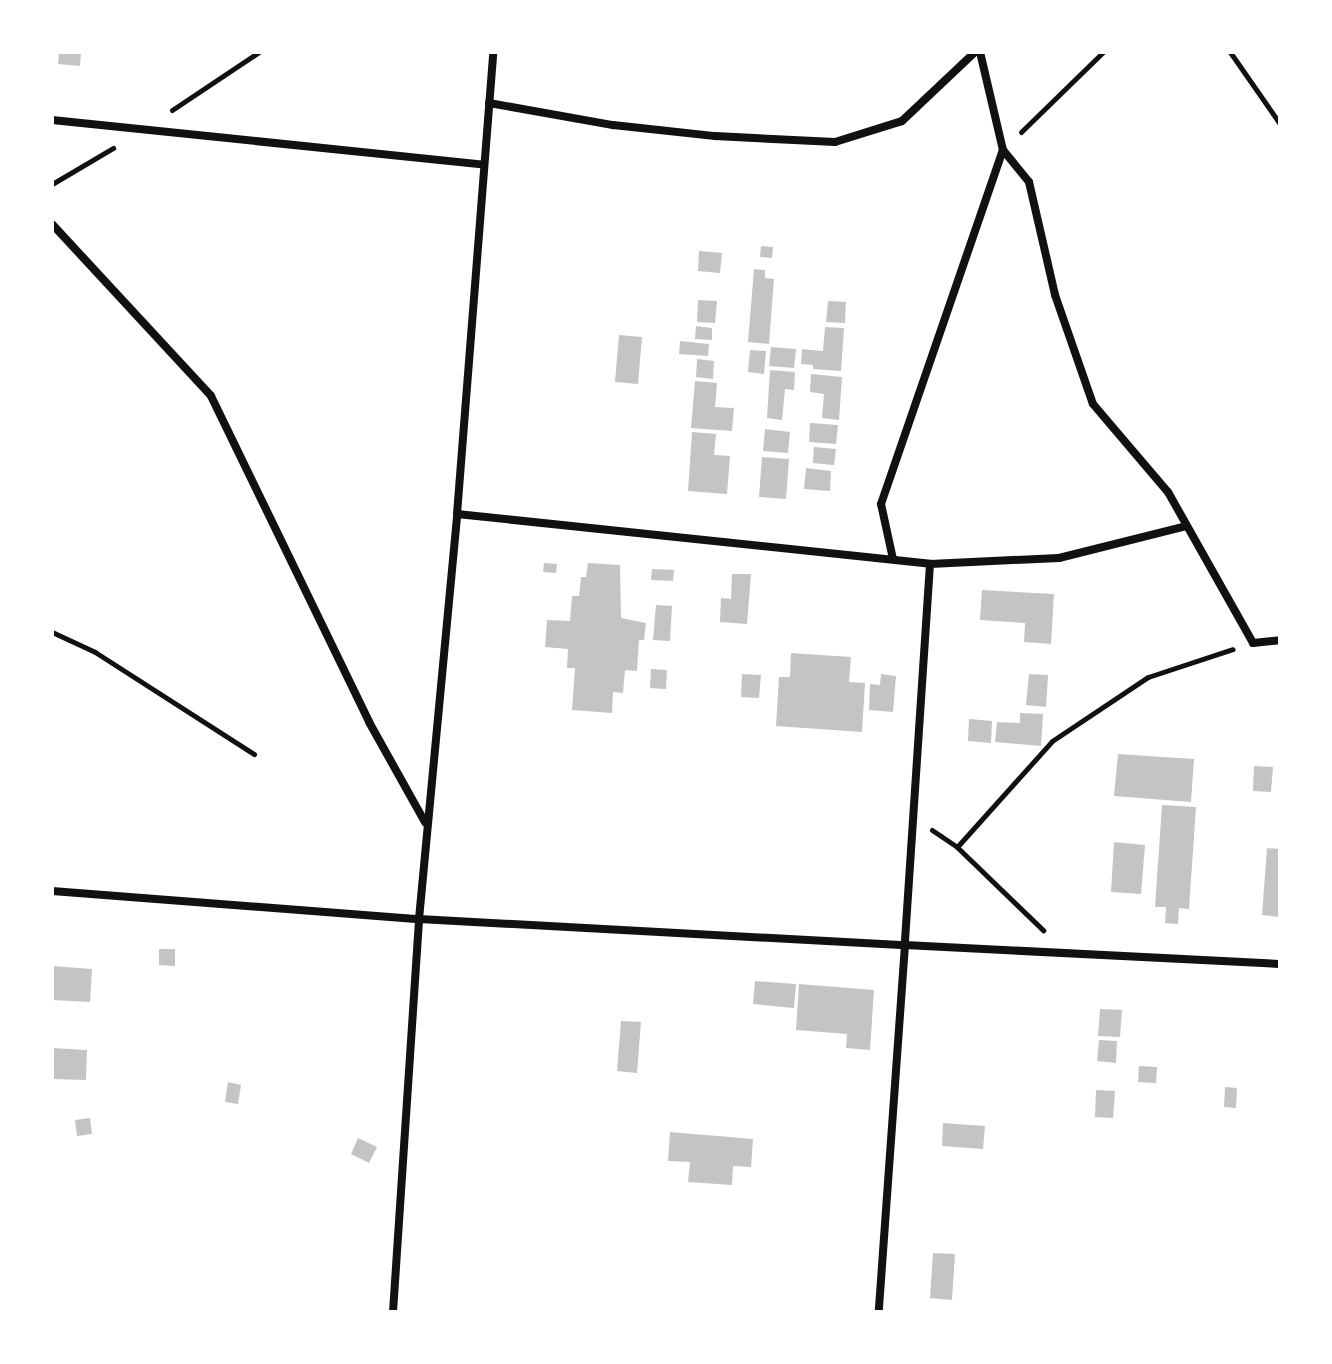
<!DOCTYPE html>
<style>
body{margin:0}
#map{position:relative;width:1332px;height:1364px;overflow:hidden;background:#fff;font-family:Mulish,sans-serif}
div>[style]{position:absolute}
.building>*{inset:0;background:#c4c4c4}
.path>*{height:5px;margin:-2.5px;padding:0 2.5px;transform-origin:2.5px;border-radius:2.5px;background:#111}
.minor>*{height:8px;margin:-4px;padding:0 4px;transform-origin:4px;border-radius:4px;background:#111}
span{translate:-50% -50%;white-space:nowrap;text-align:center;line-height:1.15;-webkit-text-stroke:6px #fff;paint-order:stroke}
.frame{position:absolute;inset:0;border:54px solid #fff;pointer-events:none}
</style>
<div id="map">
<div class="building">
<i style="clip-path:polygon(59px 52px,81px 52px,80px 66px,58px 64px)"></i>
<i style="clip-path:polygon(761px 246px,773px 247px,772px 258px,760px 257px)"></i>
<i style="clip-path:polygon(699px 251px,722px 253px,720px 273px,698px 271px)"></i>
<i style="clip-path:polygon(754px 269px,765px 270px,765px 278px,774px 279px,769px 344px,748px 342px)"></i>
<i style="clip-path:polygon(698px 300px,717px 301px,715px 323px,697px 322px)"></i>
<i style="clip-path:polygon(828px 301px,846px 302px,845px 323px,826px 322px)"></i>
<i style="clip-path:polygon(696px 326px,712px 328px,712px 340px,695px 339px)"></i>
<i style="clip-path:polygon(825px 327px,844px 328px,841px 371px,813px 369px,813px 365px,801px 364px,802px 349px,823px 351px)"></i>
<i style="clip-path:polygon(619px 335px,642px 337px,638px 384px,615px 382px)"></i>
<i style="clip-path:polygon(680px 341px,709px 344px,708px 356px,679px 354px)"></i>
<i style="clip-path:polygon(771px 347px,796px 349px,794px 368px,769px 366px)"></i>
<i style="clip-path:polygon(750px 350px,766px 351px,764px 374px,748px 372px)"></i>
<i style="clip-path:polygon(697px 359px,714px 361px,713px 379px,696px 377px)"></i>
<i style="clip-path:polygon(770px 370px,795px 372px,794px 390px,785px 389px,782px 420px,767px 418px)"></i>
<i style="clip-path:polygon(811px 374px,842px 377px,839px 420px,822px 418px,824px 394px,810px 392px)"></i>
<i style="clip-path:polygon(695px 381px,717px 383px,715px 407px,734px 408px,732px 431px,691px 428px)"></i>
<i style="clip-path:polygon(810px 423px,838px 425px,836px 444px,809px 442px)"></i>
<i style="clip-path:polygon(765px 429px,790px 432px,788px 453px,763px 451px)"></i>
<i style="clip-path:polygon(692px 432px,716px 434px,714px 455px,730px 456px,727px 494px,688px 491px)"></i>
<i style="clip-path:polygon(814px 447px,836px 449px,834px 465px,813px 463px)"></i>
<i style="clip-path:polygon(762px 457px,789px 459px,786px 499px,759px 497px)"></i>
<i style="clip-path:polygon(806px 468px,831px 471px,830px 491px,804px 489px)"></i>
<i style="clip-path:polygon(544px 563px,557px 564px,556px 573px,543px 572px)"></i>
<i style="clip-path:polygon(588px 563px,620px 565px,621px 618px,646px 623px,644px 640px,639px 640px,637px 671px,625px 670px,623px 693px,613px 692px,612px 713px,572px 710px,575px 668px,567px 668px,568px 649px,545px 647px,547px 620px,570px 621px,572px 596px,579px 596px,581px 577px,586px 577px)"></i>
<i style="clip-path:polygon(652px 569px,674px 570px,673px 581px,651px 580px)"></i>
<i style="clip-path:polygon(732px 574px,751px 574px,747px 624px,720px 622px,721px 598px,731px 599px)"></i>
<i style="clip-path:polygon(982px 590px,1054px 594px,1051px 644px,1024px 642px,1025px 623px,980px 620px)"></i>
<i style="clip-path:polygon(656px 605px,672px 606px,670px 641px,653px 640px)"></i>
<i style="clip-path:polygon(791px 653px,851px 657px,849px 682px,865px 683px,862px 732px,776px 726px,779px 677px,790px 677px)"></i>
<i style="clip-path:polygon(651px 669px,667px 670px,666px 689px,650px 688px)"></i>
<i style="clip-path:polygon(742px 674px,761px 675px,759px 698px,741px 697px)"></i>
<i style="clip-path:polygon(881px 674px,896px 676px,893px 712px,869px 710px,870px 684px,880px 685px)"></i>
<i style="clip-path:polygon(1029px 674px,1048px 675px,1046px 707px,1026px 705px)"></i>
<i style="clip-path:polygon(1020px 713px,1043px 714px,1041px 746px,995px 742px,997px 722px,1020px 723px)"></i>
<i style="clip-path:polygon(969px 719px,992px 721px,991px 743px,968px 741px)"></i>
<i style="clip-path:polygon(1118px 754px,1194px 759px,1191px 802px,1114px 796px)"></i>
<i style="clip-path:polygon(1254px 766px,1273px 767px,1271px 792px,1253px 791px)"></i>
<i style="clip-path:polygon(1162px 805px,1196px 807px,1189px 909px,1179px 908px,1178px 924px,1165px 923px,1166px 907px,1155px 907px)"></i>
<i style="clip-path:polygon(1114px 842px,1145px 845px,1141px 894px,1111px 892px)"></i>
<i style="clip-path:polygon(1267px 848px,1280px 849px,1280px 917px,1262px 915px)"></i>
<i style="clip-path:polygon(159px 949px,175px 949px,175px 966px,159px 965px)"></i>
<i style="clip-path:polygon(52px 966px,92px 969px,90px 1002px,52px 1000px)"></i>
<i style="clip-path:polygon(755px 981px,796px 984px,794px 1008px,753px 1004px)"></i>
<i style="clip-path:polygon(799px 984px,874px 990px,870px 1050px,846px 1048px,847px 1034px,796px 1030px)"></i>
<i style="clip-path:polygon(1100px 1009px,1122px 1010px,1120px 1037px,1098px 1036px)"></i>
<i style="clip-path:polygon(621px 1021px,641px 1022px,637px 1073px,617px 1071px)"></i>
<i style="clip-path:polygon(1099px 1040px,1117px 1041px,1116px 1063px,1097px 1061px)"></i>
<i style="clip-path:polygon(52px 1048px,87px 1050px,86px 1080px,52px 1079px)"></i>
<i style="clip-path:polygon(1139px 1066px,1157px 1067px,1156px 1083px,1138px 1082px)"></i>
<i style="clip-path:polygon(228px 1082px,241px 1085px,238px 1104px,225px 1102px)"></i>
<i style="clip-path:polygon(1225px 1087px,1237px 1088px,1236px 1108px,1224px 1107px)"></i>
<i style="clip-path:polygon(1096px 1090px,1115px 1091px,1113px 1118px,1095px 1117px)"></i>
<i style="clip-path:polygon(90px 1118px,92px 1134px,77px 1136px,75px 1120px)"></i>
<i style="clip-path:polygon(943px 1123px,985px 1126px,983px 1149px,942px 1146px)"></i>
<i style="clip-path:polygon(670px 1132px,753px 1139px,751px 1167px,733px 1166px,732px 1185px,688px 1182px,690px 1162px,668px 1161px)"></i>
<i style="clip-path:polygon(358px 1138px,377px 1147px,369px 1163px,351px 1154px)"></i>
<i style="clip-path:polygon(933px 1253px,955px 1254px,952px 1300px,930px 1298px)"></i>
</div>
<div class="path">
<i style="left:1230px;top:52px;width:88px;rotate:55.2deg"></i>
<i style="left:172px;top:110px;width:105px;rotate:-33.7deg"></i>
<i style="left:1021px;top:132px;width:115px;rotate:-44.3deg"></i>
<i style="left:52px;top:184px;width:71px;rotate:-30.5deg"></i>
<i style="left:52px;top:632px;width:47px;rotate:24.9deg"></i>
<i style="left:95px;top:652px;width:189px;rotate:32.7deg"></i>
<i style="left:932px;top:830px;width:30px;rotate:34deg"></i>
<i style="left:957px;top:847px;width:120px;rotate:44deg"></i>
<i style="left:957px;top:847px;width:142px;rotate:-48.1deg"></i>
<i style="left:1052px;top:741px;width:115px;rotate:-33.7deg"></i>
<i style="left:1148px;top:677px;width:89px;rotate:-18.2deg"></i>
</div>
<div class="minor">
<i style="left:980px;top:52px;width:101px;rotate:76.8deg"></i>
<i style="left:1003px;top:150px;width:41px;rotate:50.9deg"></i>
<i style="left:1029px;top:182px;width:116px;rotate:77deg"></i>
<i style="left:1055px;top:295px;width:115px;rotate:70.8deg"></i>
<i style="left:1093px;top:404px;width:116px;rotate:49.6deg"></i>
<i style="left:1168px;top:492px;width:173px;rotate:60.6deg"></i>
<i style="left:1253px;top:643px;width:27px;rotate:-6deg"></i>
<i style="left:489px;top:103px;width:126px;rotate:10.1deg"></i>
<i style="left:613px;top:125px;width:103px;rotate:6.2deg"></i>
<i style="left:715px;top:136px;width:120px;rotate:2.9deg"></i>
<i style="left:835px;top:142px;width:70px;rotate:-17.4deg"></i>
<i style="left:902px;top:121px;width:100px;rotate:-43.4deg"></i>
<i style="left:52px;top:120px;width:434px;rotate:5.9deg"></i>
<i style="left:52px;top:224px;width:234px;rotate:47.2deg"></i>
<i style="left:211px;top:396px;width:362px;rotate:64.1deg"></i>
<i style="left:369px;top:722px;width:115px;rotate:60.8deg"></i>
<i style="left:457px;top:514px;width:476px;rotate:6deg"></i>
<i style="left:930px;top:564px;width:129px;rotate:-2.7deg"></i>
<i style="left:1059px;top:558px;width:131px;rotate:-14.1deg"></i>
<i style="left:893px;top:559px;width:56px;rotate:-102.3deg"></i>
<i style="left:881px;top:504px;width:374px;rotate:-71deg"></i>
<i style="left:930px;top:564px;width:382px;rotate:93.8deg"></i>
<i style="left:905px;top:945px;width:375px;rotate:2.9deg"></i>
<i style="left:52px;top:891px;width:368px;rotate:4.4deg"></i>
<i style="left:419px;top:919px;width:487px;rotate:3.1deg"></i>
<i style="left:905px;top:945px;width:368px;rotate:94.1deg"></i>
<i style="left:393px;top:1312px;width:394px;rotate:-86.2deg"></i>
<i style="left:419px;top:919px;width:407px;rotate:-84.6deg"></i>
<i style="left:457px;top:514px;width:463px;rotate:-85.5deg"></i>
</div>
<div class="frame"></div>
</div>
